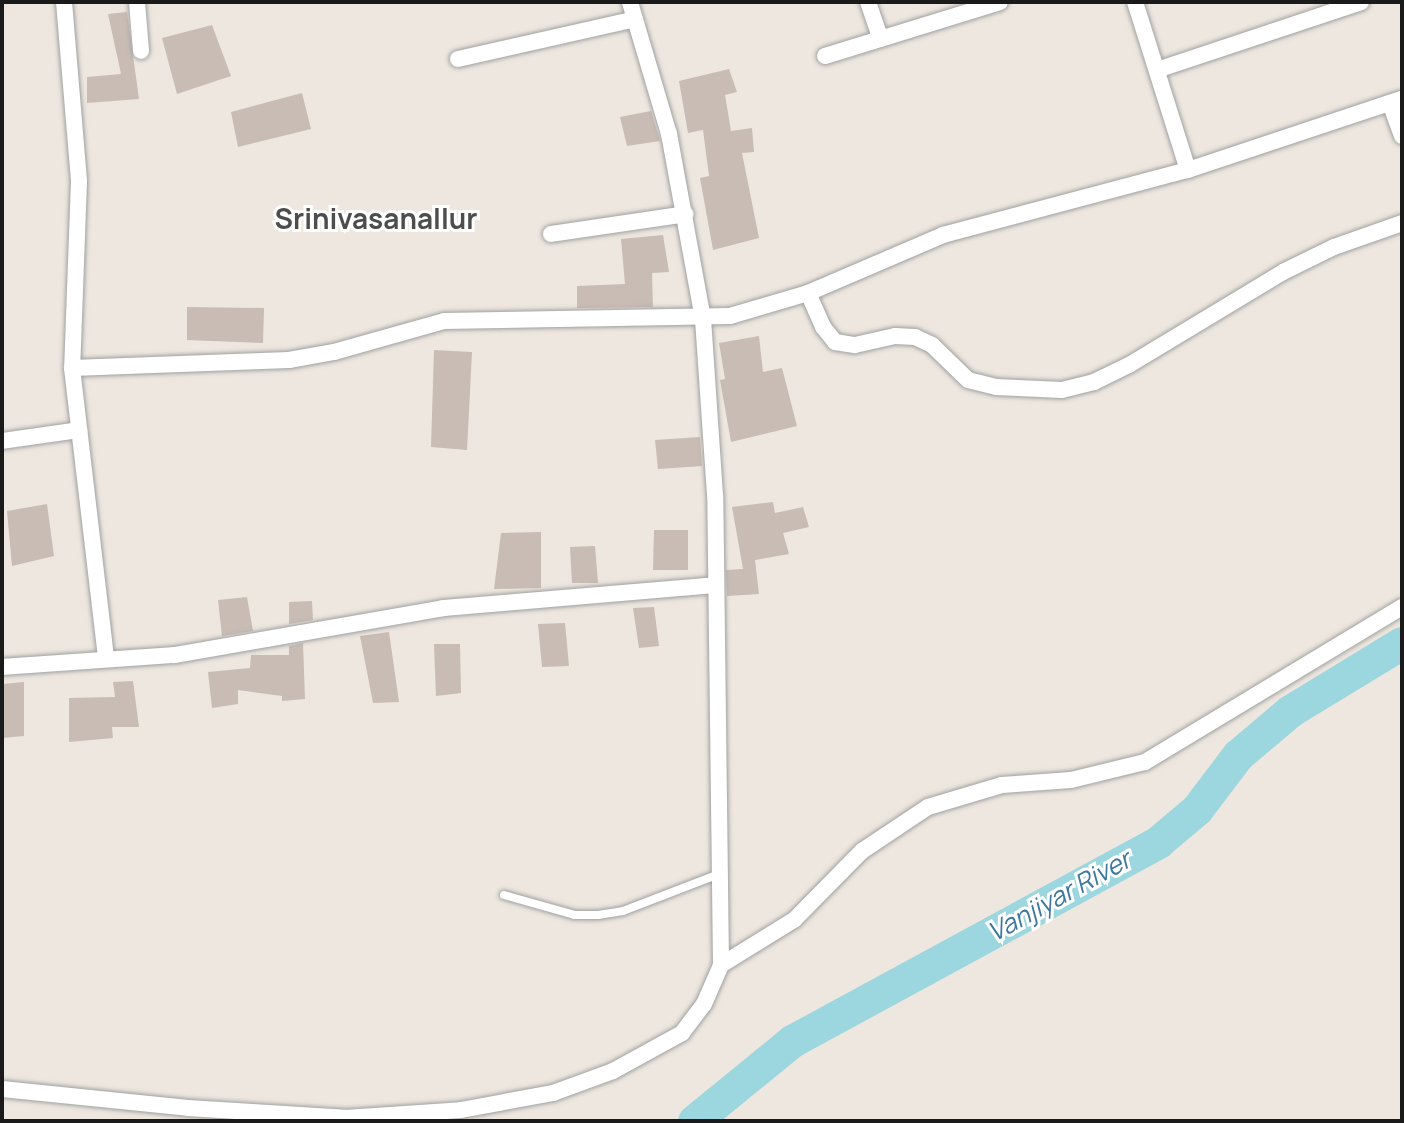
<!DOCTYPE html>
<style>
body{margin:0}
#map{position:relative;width:1404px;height:1123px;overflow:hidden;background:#ede7df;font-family:Manrope,sans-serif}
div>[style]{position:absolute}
.river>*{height:33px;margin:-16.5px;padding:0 16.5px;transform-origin:16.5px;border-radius:16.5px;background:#9cd6de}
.building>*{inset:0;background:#c9bcb5}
.roads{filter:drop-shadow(0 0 2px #a1a1a1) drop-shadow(0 0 2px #a1a1a1)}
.service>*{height:8px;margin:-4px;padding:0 4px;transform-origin:4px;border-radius:4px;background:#fff}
.minor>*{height:16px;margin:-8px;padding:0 8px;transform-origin:8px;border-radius:8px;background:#fff}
span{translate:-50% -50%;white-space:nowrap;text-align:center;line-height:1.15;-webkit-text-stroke:6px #fff;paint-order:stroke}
.water-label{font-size:26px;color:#3e789e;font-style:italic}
.quarter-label{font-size:28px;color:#4d4d4d;font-weight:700}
.frame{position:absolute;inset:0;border:4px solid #1a1a1a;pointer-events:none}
</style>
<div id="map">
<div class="river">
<i style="left:694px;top:1121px;width:127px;rotate:-39.2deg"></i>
<i style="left:792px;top:1041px;width:417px;rotate:-28.5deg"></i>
<i style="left:1158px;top:842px;width:51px;rotate:-40.2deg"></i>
<i style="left:1197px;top:809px;width:68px;rotate:-52.8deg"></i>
<i style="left:1238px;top:755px;width:68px;rotate:-40.2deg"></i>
<i style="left:1290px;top:711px;width:131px;rotate:-31.3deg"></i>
</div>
<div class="building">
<i style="clip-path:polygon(127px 12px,139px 99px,87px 103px,87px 77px,121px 74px,108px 14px)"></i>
<i style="clip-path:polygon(212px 25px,231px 76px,177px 94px,162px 38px)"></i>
<i style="clip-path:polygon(729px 69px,737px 92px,725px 95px,731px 131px,752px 128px,754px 152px,742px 153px,759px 238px,713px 250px,700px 178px,709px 176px,703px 130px,688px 133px,679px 81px)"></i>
<i style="clip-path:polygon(302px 93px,311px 129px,238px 147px,231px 112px)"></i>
<i style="clip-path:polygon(651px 111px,660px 141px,627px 146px,620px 117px)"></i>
<i style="clip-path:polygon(663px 235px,669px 272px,652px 273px,653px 307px,577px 308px,577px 286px,625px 284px,621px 239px)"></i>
<i style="clip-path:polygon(187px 307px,264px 308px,263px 343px,187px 340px)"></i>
<i style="clip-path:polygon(759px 336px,763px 372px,782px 368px,797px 426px,731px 442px,720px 380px,725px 379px,719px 343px)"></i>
<i style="clip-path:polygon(434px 350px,472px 352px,467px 450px,431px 447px)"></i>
<i style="clip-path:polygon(700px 437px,702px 466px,658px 469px,655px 440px)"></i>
<i style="clip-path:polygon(773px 502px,775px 513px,803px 507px,809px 527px,783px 533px,789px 554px,755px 560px,759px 594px,727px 596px,726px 570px,743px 569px,732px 507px)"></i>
<i style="clip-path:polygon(47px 504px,54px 556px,12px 566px,7px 511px)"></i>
<i style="clip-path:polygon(654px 530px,688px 530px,688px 570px,653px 570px)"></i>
<i style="clip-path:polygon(541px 532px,541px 588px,494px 589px,501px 533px)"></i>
<i style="clip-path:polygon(595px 546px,598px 583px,572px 583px,570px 547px)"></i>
<i style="clip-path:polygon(247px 597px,253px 631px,222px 636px,218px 600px)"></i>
<i style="clip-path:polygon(312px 601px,313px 620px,289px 624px,289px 602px)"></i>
<i style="clip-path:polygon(654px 607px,659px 646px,639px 648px,633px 608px)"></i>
<i style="clip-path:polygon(565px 623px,569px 666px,542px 667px,538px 624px)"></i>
<i style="clip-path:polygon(389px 632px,399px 702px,373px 703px,360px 636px)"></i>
<i style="clip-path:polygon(303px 643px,305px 699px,282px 701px,282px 696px,238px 690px,238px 704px,212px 708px,208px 672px,250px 668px,251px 655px,289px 655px,289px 646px)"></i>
<i style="clip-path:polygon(434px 644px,460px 644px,461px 693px,436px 696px)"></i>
<i style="clip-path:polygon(133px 681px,139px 727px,112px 727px,113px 738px,69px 742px,69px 698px,115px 697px,113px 682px)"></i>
<i style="clip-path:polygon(24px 682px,24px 736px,2px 738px,2px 684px)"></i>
</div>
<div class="roads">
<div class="service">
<i style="left:504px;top:895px;width:74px;rotate:15.7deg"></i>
<i style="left:575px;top:915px;width:23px"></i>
<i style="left:598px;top:915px;width:25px;rotate:-9deg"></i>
<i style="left:623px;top:911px;width:103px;rotate:-21.1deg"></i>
</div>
<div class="minor">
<i style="left:64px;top:2px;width:180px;rotate:85.2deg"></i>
<i style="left:79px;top:181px;width:187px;rotate:92.1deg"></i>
<i style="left:72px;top:368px;width:293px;rotate:83.3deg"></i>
<i style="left:137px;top:2px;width:49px;rotate:85.3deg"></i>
<i style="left:868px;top:2px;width:39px;rotate:71deg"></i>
<i style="left:1135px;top:2px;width:176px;rotate:72.5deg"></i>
<i style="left:825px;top:56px;width:183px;rotate:-17.1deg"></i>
<i style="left:458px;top:59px;width:181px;rotate:-12.7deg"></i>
<i style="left:1157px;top:70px;width:215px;rotate:-18.4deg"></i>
<i style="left:1390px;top:103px;width:35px;rotate:70deg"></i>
<i style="left:551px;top:234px;width:136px;rotate:-8.4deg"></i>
<i style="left:808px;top:293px;width:37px;rotate:66deg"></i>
<i style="left:823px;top:327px;width:19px;rotate:51deg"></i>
<i style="left:835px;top:342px;width:20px;rotate:9deg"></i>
<i style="left:855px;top:345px;width:41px;rotate:-12.7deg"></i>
<i style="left:895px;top:336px;width:20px;rotate:3deg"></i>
<i style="left:915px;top:337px;width:19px;rotate:25deg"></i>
<i style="left:932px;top:345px;width:50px;rotate:44.2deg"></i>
<i style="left:968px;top:380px;width:29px;rotate:14deg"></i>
<i style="left:996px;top:387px;width:66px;rotate:2.6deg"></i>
<i style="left:1062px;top:390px;width:33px;rotate:-14deg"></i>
<i style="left:1094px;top:382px;width:39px;rotate:-26deg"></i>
<i style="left:1129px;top:365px;width:180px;rotate:-31.1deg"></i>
<i style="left:1283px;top:272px;width:57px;rotate:-26.1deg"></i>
<i style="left:1334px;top:247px;width:72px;rotate:-19.4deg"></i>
<i style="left:72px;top:368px;width:217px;rotate:-2.1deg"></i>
<i style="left:289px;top:360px;width:46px;rotate:-10.1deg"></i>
<i style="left:334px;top:352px;width:114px;rotate:-15.7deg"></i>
<i style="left:444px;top:321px;width:286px;rotate:-1deg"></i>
<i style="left:730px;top:316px;width:81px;rotate:-16.4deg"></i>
<i style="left:808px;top:293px;width:147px;rotate:-23.2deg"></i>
<i style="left:943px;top:235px;width:253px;rotate:-14.9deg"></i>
<i style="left:1188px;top:170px;width:225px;rotate:-18.4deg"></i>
<i style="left:2px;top:441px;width:78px;rotate:-8.1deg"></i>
<i style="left:2px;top:667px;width:173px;rotate:-4deg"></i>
<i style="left:175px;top:655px;width:272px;rotate:-9.9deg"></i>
<i style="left:443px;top:608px;width:274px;rotate:-4.8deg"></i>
<i style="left:721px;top:965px;width:86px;rotate:-31.7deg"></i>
<i style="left:794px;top:920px;width:97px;rotate:-45.4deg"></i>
<i style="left:862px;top:851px;width:79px;rotate:-33.7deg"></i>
<i style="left:928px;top:807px;width:77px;rotate:-16.6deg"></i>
<i style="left:1002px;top:785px;width:69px;rotate:-4.1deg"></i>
<i style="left:1071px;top:780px;width:76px;rotate:-13.7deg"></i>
<i style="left:1145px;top:762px;width:300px;rotate:-31.1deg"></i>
<i style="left:2px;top:1089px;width:187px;rotate:5.8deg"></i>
<i style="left:188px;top:1108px;width:157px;rotate:3.6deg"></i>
<i style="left:345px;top:1118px;width:116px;rotate:-3.9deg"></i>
<i style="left:461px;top:1110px;width:94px;rotate:-10.5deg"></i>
<i style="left:553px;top:1093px;width:64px;rotate:-20.1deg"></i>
<i style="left:613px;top:1071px;width:79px;rotate:-28.8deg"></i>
<i style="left:682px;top:1033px;width:36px;rotate:-53deg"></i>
<i style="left:704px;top:1004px;width:43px;rotate:-66.4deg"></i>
<i style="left:721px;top:965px;width:470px;rotate:-90.7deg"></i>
<i style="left:715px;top:495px;width:176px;rotate:-93.9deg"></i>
<i style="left:703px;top:319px;width:188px;rotate:-100.4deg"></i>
<i style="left:669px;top:134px;width:138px;rotate:-106.5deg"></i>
</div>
</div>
<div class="water-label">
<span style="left:1059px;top:896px;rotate:-29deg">Vanjiyar River</span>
</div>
<div class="quarter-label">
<span style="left:376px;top:218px">Srinivasanallur</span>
</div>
<div class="frame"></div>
</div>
